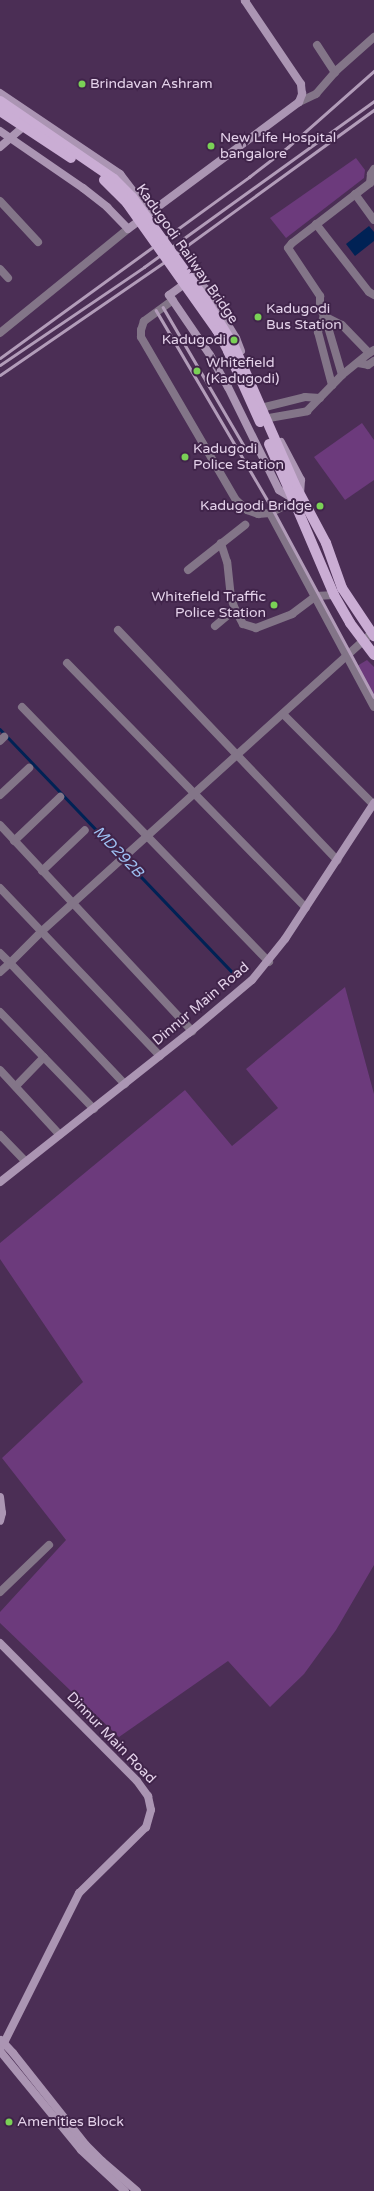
<!DOCTYPE html>
<style>
body{margin:0}
#map{position:relative;width:374px;height:2191px;overflow:hidden;background:#4b2e55;font-family:"Varela Round",sans-serif}
div>[style]{position:absolute}
.green>*{inset:0;background:#6c3a7c}
.water>*{inset:0;background:#025}
.stream>*{height:2.5px;margin:-1.25px;padding:0 1.25px;transform-origin:1.25px;border-radius:1.25px;background:#025}
.street>*{height:8px;margin:-4px;padding:0 4px;transform-origin:4px;border-radius:4px;background:#837588}
.secondary>*{height:8px;margin:-4px;padding:0 4px;transform-origin:4px;border-radius:4px;background:#ab95b3}
.primary>*{height:10px;margin:-5px;padding:0 5px;transform-origin:5px;border-radius:5px;background:#caadd4}
.rail>*{height:2.5px;margin:-1.25px;padding:0 1.25px;transform-origin:1.25px;border-radius:1.25px;background:#b29cb9}
.primary-bridge>*{height:10px;margin:-5px;padding:0 5px;transform-origin:5px;border-radius:5px;background:#caadd4}
.dots>*{width:11px;height:11px;translate:-50% -50%;box-sizing:border-box;border:2px solid #40244a;border-radius:50%}
span{translate:-50% -50%;white-space:nowrap;text-align:center;line-height:1.15;-webkit-text-stroke:4px #40244a;paint-order:stroke}
.poi-label{font-size:14px;color:#e4d2ea}
.left{translate:0 -50%;text-align:left}
.right{translate:-100% -50%;text-align:right}
.street-label{font-size:14px;color:#e4d2ea}
.water-label{font-size:15px;color:#9ec0f2;font-style:italic}
</style>
<div id="map">
<div class="green">
<i style="clip-path:polygon(356px 158px,365px 170px,364px 178px,286px 238px,270px 218px)"></i>
<i style="clip-path:polygon(362px 423px,374px 440px,374px 480px,345px 500px,314px 457px)"></i>
<i style="clip-path:polygon(367px 660px,374px 667px,374px 701px,357px 666px)"></i>
<i style="clip-path:polygon(345px 987px,374px 1094px,374px 1565px,336px 1630px,304px 1674px,270px 1707px,228px 1661px,119px 1737px,0 1623px,0 1612px,66px 1540px,2px 1458px,83px 1382px,0 1259px,0 1243px,185px 1090px,232px 1146px,278px 1108px,246px 1069px)"></i>
</div>
<div class="water">
<i style="clip-path:polygon(369px 226px,374px 232px,374px 241px,355px 256px,346px 244px)"></i>
</div>
<div class="stream">
<i style="left:0;top:729px;width:340px;rotate:46.3deg"></i>
</div>
<div class="street">
<i style="left:317px;top:45px;width:33px;rotate:57deg"></i>
<i style="left:299px;top:102px;width:19px;rotate:-25deg"></i>
<i style="left:316px;top:94px;width:32px;rotate:-49deg"></i>
<i style="left:337px;top:70px;width:50px;rotate:-41.7deg"></i>
<i style="left:374px;top:169px;width:6px;rotate:121deg"></i>
<i style="left:371px;top:174px;width:9px;rotate:96deg"></i>
<i style="left:370px;top:183px;width:98px;rotate:142.4deg"></i>
<i style="left:292px;top:243px;width:6px;rotate:129deg"></i>
<i style="left:288px;top:248px;width:58px;rotate:56.3deg"></i>
<i style="left:320px;top:296px;width:12px;rotate:90deg"></i>
<i style="left:320px;top:308px;width:9px;rotate:63deg"></i>
<i style="left:324px;top:316px;width:20px;rotate:27deg"></i>
<i style="left:342px;top:325px;width:39px;rotate:46deg"></i>
<i style="left:369px;top:353px;width:6px;rotate:-31deg"></i>
<i style="left:355px;top:194px;width:32px;rotate:54deg"></i>
<i style="left:0;top:201px;width:56px;rotate:47.2deg"></i>
<i style="left:316px;top:224px;width:86px;rotate:52.1deg"></i>
<i style="left:369px;top:292px;width:6px;rotate:31deg"></i>
<i style="left:0;top:269px;width:12px;rotate:48deg"></i>
<i style="left:173px;top:300px;width:36px;rotate:144deg"></i>
<i style="left:144px;top:321px;width:9px;rotate:108deg"></i>
<i style="left:141px;top:330px;width:7px;rotate:90deg"></i>
<i style="left:141px;top:337px;width:189px;rotate:59.8deg"></i>
<i style="left:236px;top:500px;width:15px;rotate:42deg"></i>
<i style="left:247px;top:510px;width:12px;rotate:20deg"></i>
<i style="left:258px;top:514px;width:12px;rotate:-5deg"></i>
<i style="left:270px;top:513px;width:25px;rotate:-26deg"></i>
<i style="left:324px;top:316px;width:17px;rotate:111deg"></i>
<i style="left:318px;top:332px;width:55px;rotate:75.2deg"></i>
<i style="left:328px;top:327px;width:50px;rotate:73.7deg"></i>
<i style="left:0;top:333px;width:165px;rotate:-39.1deg"></i>
<i style="left:358px;top:363px;width:10px;rotate:11deg"></i>
<i style="left:368px;top:365px;width:7px;rotate:-34deg"></i>
<i style="left:265px;top:407px;width:41px;rotate:-14deg"></i>
<i style="left:305px;top:397px;width:15px;rotate:4deg"></i>
<i style="left:269px;top:418px;width:39px;rotate:-10deg"></i>
<i style="left:307px;top:411px;width:50px;rotate:-45.8deg"></i>
<i style="left:342px;top:375px;width:35px;rotate:-39deg"></i>
<i style="left:270px;top:513px;width:220px;rotate:61.8deg"></i>
<i style="left:188px;top:570px;width:73px;rotate:-38.3deg"></i>
<i style="left:235px;top:609px;width:17px;rotate:62deg"></i>
<i style="left:243px;top:624px;width:14px;rotate:17deg"></i>
<i style="left:256px;top:628px;width:39px;rotate:-21deg"></i>
<i style="left:292px;top:614px;width:30px;rotate:-37deg"></i>
<i style="left:316px;top:596px;width:18px;rotate:-3deg"></i>
<i style="left:215px;top:626px;width:26px;rotate:-40deg"></i>
<i style="left:235px;top:609px;width:12px;rotate:-110deg"></i>
<i style="left:231px;top:598px;width:36px;rotate:-96deg"></i>
<i style="left:227px;top:562px;width:20px;rotate:-108deg"></i>
<i style="left:118px;top:630px;width:318px;rotate:46.4deg"></i>
<i style="left:67px;top:663px;width:342px;rotate:45.7deg"></i>
<i style="left:22px;top:707px;width:355px;rotate:45.9deg"></i>
<i style="left:283px;top:714px;width:127px;rotate:45deg"></i>
<i style="left:0;top:741px;width:6px;rotate:-45deg"></i>
<i style="left:0;top:795px;width:40px;rotate:-43deg"></i>
<i style="left:0;top:825px;width:282px;rotate:47deg"></i>
<i style="left:14px;top:841px;width:64px;rotate:-43.7deg"></i>
<i style="left:42px;top:871px;width:59px;rotate:-43.6deg"></i>
<i style="left:0;top:888px;width:232px;rotate:46.4deg"></i>
<i style="left:0;top:953px;width:14px;rotate:45deg"></i>
<i style="left:10px;top:963px;width:45px;rotate:-45deg"></i>
<i style="left:42px;top:931px;width:445px;rotate:-42.1deg"></i>
<i style="left:0;top:972px;width:13px;rotate:-42deg"></i>
<i style="left:10px;top:963px;width:167px;rotate:46.5deg"></i>
<i style="left:0;top:1012px;width:135px;rotate:45.9deg"></i>
<i style="left:0;top:1070px;width:88px;rotate:47.3deg"></i>
<i style="left:16px;top:1086px;width:40px;rotate:-46deg"></i>
<i style="left:0;top:1135px;width:37px;rotate:46deg"></i>
<i style="left:0;top:1592px;width:68px;rotate:-43.8deg"></i>
</div>
<div class="secondary">
<i style="left:0;top:93px;width:145px;rotate:34deg"></i>
<i style="left:120px;top:174px;width:43px;rotate:52.6deg"></i>
<i style="left:0;top:131px;width:101px;rotate:34.5deg"></i>
<i style="left:83px;top:188px;width:31px;rotate:38deg"></i>
<i style="left:107px;top:207px;width:30px;rotate:46deg"></i>
<i style="left:128px;top:229px;width:213px;rotate:-36.6deg"></i>
<i style="left:299px;top:102px;width:9px;rotate:-69deg"></i>
<i style="left:302px;top:94px;width:10px;rotate:-96deg"></i>
<i style="left:301px;top:84px;width:100px;rotate:-124deg"></i>
<i style="left:245px;top:1px;width:1px;rotate:-45deg"></i>
<i style="left:0;top:147px;width:37px;rotate:-41deg"></i>
<i style="left:241px;top:351px;width:14px;rotate:-111deg"></i>
<i style="left:236px;top:338px;width:57px;rotate:-121.5deg"></i>
<i style="left:206px;top:289px;width:17px;rotate:-135deg"></i>
<i style="left:194px;top:277px;width:31px;rotate:144deg"></i>
<i style="left:169px;top:295px;width:73px;rotate:55.7deg"></i>
<i style="left:210px;top:355px;width:37px;rotate:61deg"></i>
<i style="left:228px;top:387px;width:115px;rotate:63.7deg"></i>
<i style="left:279px;top:490px;width:15px;rotate:32deg"></i>
<i style="left:281px;top:442px;width:43px;rotate:62.2deg"></i>
<i style="left:301px;top:480px;width:15px;rotate:94deg"></i>
<i style="left:0;top:1182px;width:241px;rotate:-38.3deg"></i>
<i style="left:189px;top:1033px;width:82px;rotate:-40.1deg"></i>
<i style="left:252px;top:980px;width:53px;rotate:-51.2deg"></i>
<i style="left:285px;top:939px;width:163px;rotate:-56.8deg"></i>
<i style="left:0;top:1497px;width:16px;rotate:83deg"></i>
<i style="left:2px;top:1513px;width:8px;rotate:104deg"></i>
<i style="left:0;top:1643px;width:194px;rotate:45.2deg"></i>
<i style="left:137px;top:1781px;width:19px;rotate:54deg"></i>
<i style="left:148px;top:1796px;width:14px;rotate:78deg"></i>
<i style="left:151px;top:1810px;width:18px;rotate:106deg"></i>
<i style="left:146px;top:1827px;width:94px;rotate:135.4deg"></i>
<i style="left:79px;top:1893px;width:168px;rotate:116.6deg"></i>
<i style="left:4px;top:2043px;width:6px;rotate:129deg"></i>
<i style="left:1px;top:2040px;width:18px;rotate:47deg"></i>
<i style="left:13px;top:2053px;width:117px;rotate:51.6deg"></i>
<i style="left:86px;top:2145px;width:23px;rotate:45deg"></i>
<i style="left:102px;top:2161px;width:46px;rotate:40.6deg"></i>
<i style="left:0;top:2051px;width:128px;rotate:50.7deg"></i>
<i style="left:81px;top:2150px;width:60px;rotate:43deg"></i>
</div>
<div class="primary">
<i style="left:294px;top:483px;width:68px;rotate:61.9deg"></i>
<i style="left:326px;top:543px;width:48px;rotate:70.4deg"></i>
<i style="left:342px;top:588px;width:58px;rotate:56.3deg"></i>
<i style="left:288px;top:487px;width:117px;rotate:66.9deg"></i>
<i style="left:334px;top:595px;width:32px;rotate:60deg"></i>
<i style="left:350px;top:623px;width:40px;rotate:53deg"></i>
</div>
<div class="rail">
<i style="left:163px;top:307px;width:164px;rotate:59.7deg"></i>
<i style="left:156px;top:310px;width:225px;rotate:59.6deg"></i>
<i style="left:270px;top:504px;width:219px;rotate:61.7deg"></i>
<i style="left:0;top:358px;width:308px;rotate:-36deg"></i>
<i style="left:249px;top:177px;width:49px;rotate:-37.6deg"></i>
<i style="left:288px;top:147px;width:115px;rotate:-41.5deg"></i>
<i style="left:0;top:365px;width:174px;rotate:-34.2deg"></i>
<i style="left:144px;top:267px;width:284px;rotate:-35.8deg"></i>
<i style="left:0;top:375px;width:206px;rotate:-34.5deg"></i>
<i style="left:170px;top:258px;width:252px;rotate:-36deg"></i>
</div>
<div class="primary-bridge">
<i style="left:0;top:101px;width:138px;rotate:34.4deg"></i>
<i style="left:114px;top:179px;width:25px;rotate:45deg"></i>
<i style="left:132px;top:197px;width:125px;rotate:54.4deg"></i>
<i style="left:205px;top:299px;width:55px;rotate:58.3deg"></i>
<i style="left:234px;top:346px;width:150px;rotate:66.3deg"></i>
<i style="left:0;top:111px;width:85px;rotate:33.5deg"></i>
<i style="left:104px;top:180px;width:33px;rotate:45deg"></i>
<i style="left:127px;top:203px;width:156px;rotate:54.7deg"></i>
<i style="left:217px;top:330px;width:24px;rotate:62deg"></i>
<i style="left:228px;top:351px;width:78px;rotate:65.7deg"></i>
<i style="left:269px;top:444px;width:47px;rotate:66.2deg"></i>
</div>
<div class="dots">
<i style="left:82px;top:84px;background:#7ad156"></i>
<i style="left:211px;top:146px;background:#7ad156"></i>
<i style="left:258px;top:317px;background:#7ad156"></i>
<i style="left:234px;top:340px;background:#7ad156"></i>
<i style="left:197px;top:371px;background:#7ad156"></i>
<i style="left:185px;top:457px;background:#7ad156"></i>
<i style="left:320px;top:506px;background:#7ad156"></i>
<i style="left:274px;top:605px;background:#7ad156"></i>
<i style="left:9px;top:2122px;background:#7ad156"></i>
</div>
<div class="poi-label">
<span class="left" style="left:90px;top:84px">Brindavan Ashram</span>
<span class="left" style="left:220px;top:146px">New Life Hospital<br>bangalore</span>
<span class="left" style="left:266px;top:317px">Kadugodi<br>Bus Station</span>
<span class="right" style="left:226px;top:340px">Kadugodi</span>
<span class="left" style="left:206px;top:371px">Whitefield<br>(Kadugodi)</span>
<span class="left" style="left:193px;top:457px">Kadugodi<br>Police Station</span>
<span class="right" style="left:312px;top:506px">Kadugodi Bridge</span>
<span class="right" style="left:266px;top:605px">Whitefield Traffic<br>Police Station</span>
<span class="left" style="left:17px;top:2122px">Amenities Block</span>
</div>
<div class="street-label">
<span style="left:187px;top:254px;rotate:55deg">Kadugodi Railway Bridge</span>
<span style="left:201px;top:1004px;rotate:-40deg">Dinnur Main Road</span>
<span style="left:111px;top:1738px;rotate:46deg">Dinnur Main Road</span>
</div>
<div class="water-label">
<span style="left:118px;top:852px;rotate:46deg">MD292B</span>
</div>
</div>
